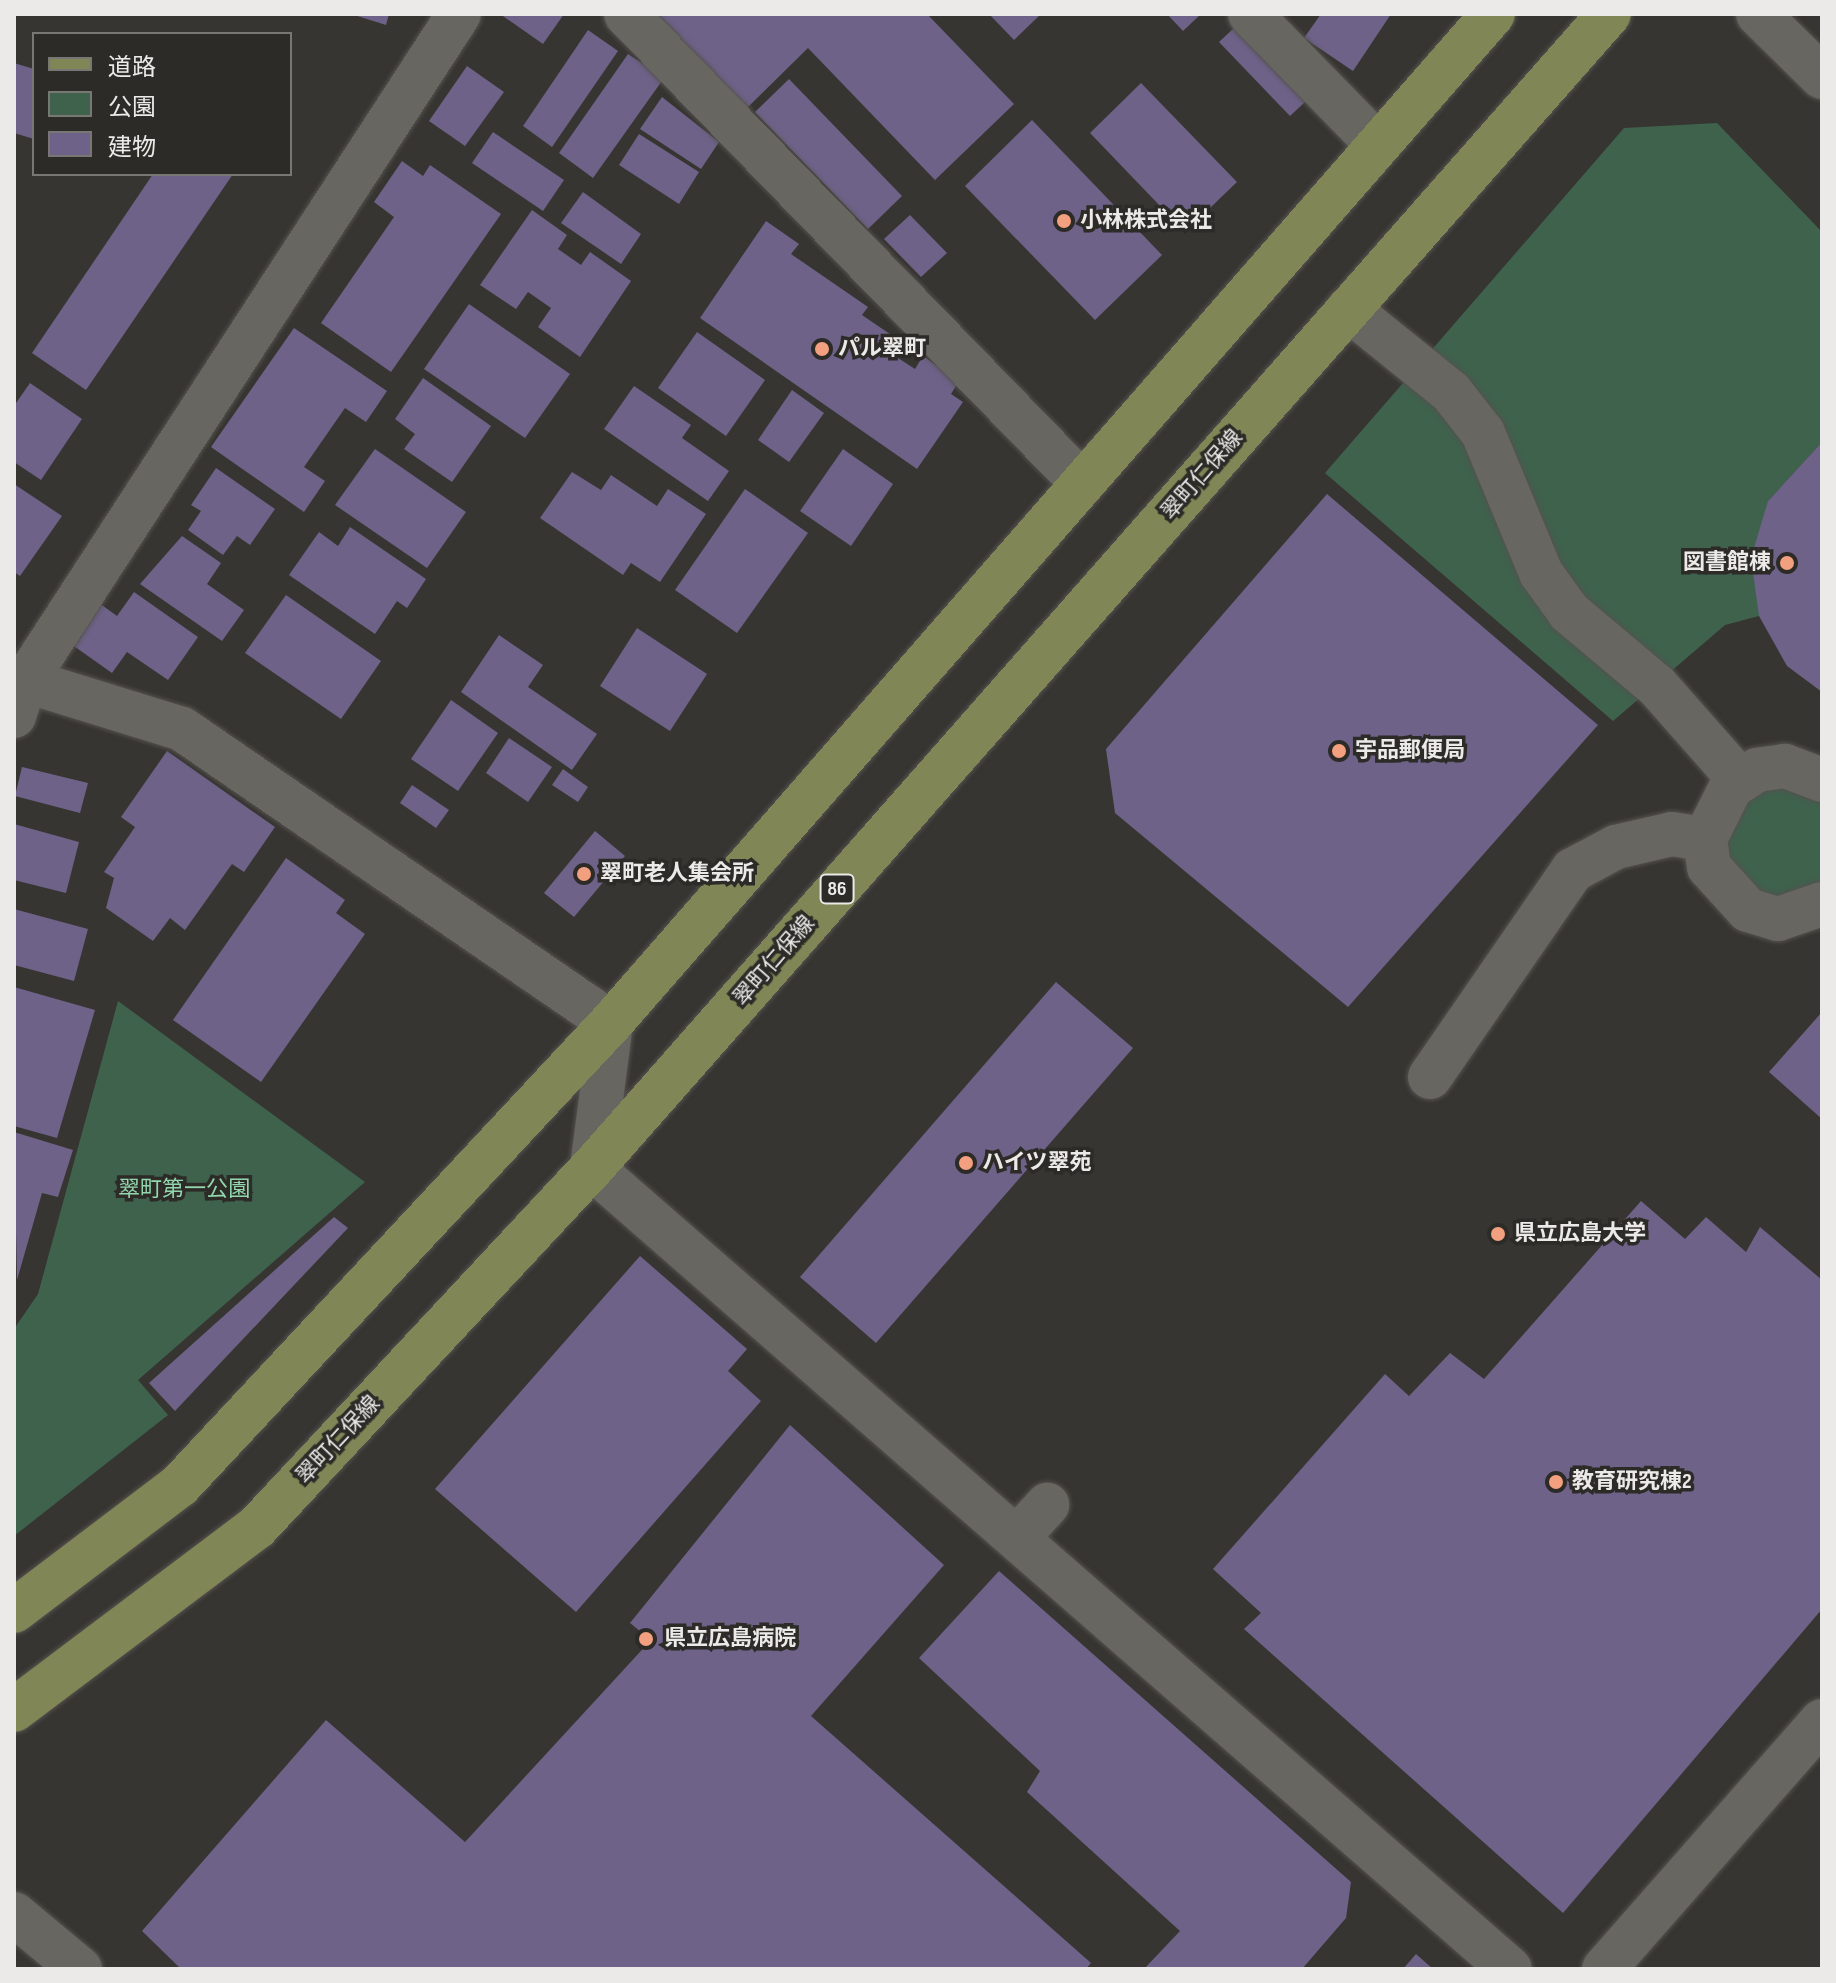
<!DOCTYPE html>
<meta charset="utf-8">
<style>
body{margin:0}
#map{position:relative;width:1836px;height:1983px;overflow:hidden;background:#373531;font-family:"Sofia Sans Condensed","Noto Sans JP",sans-serif}
div>[style]{position:absolute}
.green>*{inset:0;background:#3f624d}
.building>*{inset:0;background:#6e6288}
.roads{filter:drop-shadow(0 0 2px #54524f) drop-shadow(0 0 2px #54524f)}
.minor>*{height:44px;margin:-22px;padding:0 22px;transform-origin:22px;border-radius:22px;background:#686661}
.major>*{height:44px;margin:-22px;padding:0 22px;transform-origin:22px;border-radius:22px;background:#808655}
.dots>*{width:22px;height:22px;translate:-50% -50%;box-sizing:border-box;border:4px solid #2d2b27;border-radius:50%}
span{translate:-50% -50%;white-space:nowrap;text-align:center;line-height:1.15;-webkit-text-stroke:7px #2d2b27;paint-order:stroke}
.shield-label span{padding:2px 6px;background:#2d2b27;border:2px solid;border-radius:6px;-webkit-text-stroke-width:0}
.shield-label{font-size:20px;color:#eceae8;font-weight:700}
.poi-label{font-size:22px;color:#eceae8;font-weight:700}
.left{translate:0 -50%;text-align:left}
.right{translate:-100% -50%;text-align:right}
.street-label{font-size:22px;color:#eceae8}
.park-label{font-size:22px;color:#91d6ac}
.frame{position:absolute;inset:0;border:16px solid #eceae8;pointer-events:none}
.legend{position:absolute;left:32px;top:32px;width:260px;height:144px;box-sizing:border-box;background:#2d2b27;border:2px solid #797774;margin:0;padding:10px 14px;list-style:none;font-size:24px;color:#eceae8}
.legend li{display:flex;align-items:center;gap:16px;height:40px}
.legend b{width:40px;border:2px solid #797774}
</style>
<div id="map">
<div class="green">
<i style="clip-path:polygon(1717px 123px,1822px 232px,1822px 442px,1768px 501px,1759px 616px,1725px 625px,1613px 721px,1325px 473px,1624px 128px)"></i>
<i style="clip-path:polygon(1787px 783px,1822px 797px,1822px 890px,1804px 901px,1756px 897px,1726px 863px,1728px 815px,1741px 798px)"></i>
<i style="clip-path:polygon(118px 1001px,365px 1182px,138px 1380px,168px 1415px,14px 1536px,14px 1329px,38px 1294px)"></i>
</div>
<div class="building">
<i style="clip-path:polygon(351px 14px,389px 14px,386px 25px)"></i>
<i style="clip-path:polygon(500px 14px,564px 14px,543px 44px)"></i>
<i style="clip-path:polygon(657px 14px,927px 14px,1014px 104px,935px 180px,808px 48px,747px 108px)"></i>
<i style="clip-path:polygon(989px 14px,1041px 14px,1014px 40px)"></i>
<i style="clip-path:polygon(1167px 14px,1201px 14px,1183px 31px)"></i>
<i style="clip-path:polygon(1321px 14px,1391px 14px,1353px 71px,1304px 38px)"></i>
<i style="clip-path:polygon(1234px 28px,1306px 101px,1290px 116px,1219px 42px)"></i>
<i style="clip-path:polygon(588px 30px,618px 51px,552px 147px,523px 126px)"></i>
<i style="clip-path:polygon(628px 54px,664px 78px,593px 178px,559px 153px)"></i>
<i style="clip-path:polygon(14px 63px,34px 69px,34px 139px,14px 133px)"></i>
<i style="clip-path:polygon(467px 66px,504px 92px,465px 146px,429px 121px)"></i>
<i style="clip-path:polygon(789px 79px,902px 196px,868px 229px,755px 112px)"></i>
<i style="clip-path:polygon(1141px 83px,1237px 182px,1185px 232px,1090px 133px)"></i>
<i style="clip-path:polygon(662px 97px,719px 142px,701px 169px,640px 129px)"></i>
<i style="clip-path:polygon(1032px 120px,1162px 255px,1095px 320px,965px 186px)"></i>
<i style="clip-path:polygon(493px 132px,564px 180px,543px 211px,472px 163px)"></i>
<i style="clip-path:polygon(639px 134px,699px 172px,679px 204px,619px 165px)"></i>
<i style="clip-path:polygon(402px 161px,423px 176px,430px 165px,501px 214px,391px 372px,321px 323px,394px 217px,374px 202px)"></i>
<i style="clip-path:polygon(153px 174px,233px 174px,86px 390px,32px 353px)"></i>
<i style="clip-path:polygon(583px 192px,641px 234px,621px 264px,561px 223px)"></i>
<i style="clip-path:polygon(532px 210px,567px 235px,558px 249px,581px 265px,590px 252px,631px 281px,580px 357px,538px 327px,551px 308px,528px 292px,516px 309px,480px 285px)"></i>
<i style="clip-path:polygon(910px 215px,947px 253px,921px 277px,884px 239px)"></i>
<i style="clip-path:polygon(766px 221px,799px 244px,791px 254px,868px 307px,862px 315px,903px 343px,895px 356px,915px 369px,923px 356px,959px 381px,951px 394px,963px 402px,917px 469px,700px 318px)"></i>
<i style="clip-path:polygon(469px 304px,570px 374px,525px 438px,424px 369px)"></i>
<i style="clip-path:polygon(294px 328px,387px 391px,366px 422px,345px 408px,304px 467px,325px 481px,304px 512px,211px 447px)"></i>
<i style="clip-path:polygon(697px 332px,765px 380px,726px 436px,658px 388px)"></i>
<i style="clip-path:polygon(423px 378px,491px 426px,452px 482px,404px 449px,415px 434px,395px 419px)"></i>
<i style="clip-path:polygon(30px 383px,82px 419px,41px 480px,14px 462px,14px 406px)"></i>
<i style="clip-path:polygon(634px 386px,691px 425px,682px 438px,729px 471px,708px 501px,604px 429px)"></i>
<i style="clip-path:polygon(792px 390px,824px 413px,789px 462px,758px 440px)"></i>
<i style="clip-path:polygon(1822px 442px,1822px 692px,1787px 666px,1759px 616px,1751px 558px,1768px 501px)"></i>
<i style="clip-path:polygon(375px 449px,466px 512px,427px 568px,335px 505px)"></i>
<i style="clip-path:polygon(843px 449px,893px 484px,851px 546px,800px 511px)"></i>
<i style="clip-path:polygon(216px 468px,275px 509px,250px 545px,237px 536px,223px 555px,188px 530px,201px 511px,191px 505px)"></i>
<i style="clip-path:polygon(572px 472px,601px 490px,611px 475px,657px 506px,668px 489px,706px 514px,660px 582px,631px 563px,623px 575px,540px 518px)"></i>
<i style="clip-path:polygon(14px 484px,62px 516px,20px 576px,14px 572px)"></i>
<i style="clip-path:polygon(745px 489px,808px 533px,737px 633px,675px 590px)"></i>
<i style="clip-path:polygon(1327px 494px,1598px 725px,1348px 1007px,1115px 813px,1106px 749px)"></i>
<i style="clip-path:polygon(350px 527px,426px 579px,407px 608px,397px 601px,375px 634px,289px 575px,319px 532px,338px 546px)"></i>
<i style="clip-path:polygon(182px 536px,221px 563px,207px 584px,244px 610px,222px 641px,140px 584px)"></i>
<i style="clip-path:polygon(134px 592px,198px 637px,168px 680px,127px 652px,112px 673px,71px 644px,99px 603px,117px 616px)"></i>
<i style="clip-path:polygon(286px 595px,381px 661px,341px 719px,245px 653px)"></i>
<i style="clip-path:polygon(637px 628px,707px 674px,670px 731px,600px 686px)"></i>
<i style="clip-path:polygon(499px 635px,543px 665px,528px 687px,597px 734px,572px 770px,461px 692px)"></i>
<i style="clip-path:polygon(451px 700px,498px 733px,458px 791px,411px 759px)"></i>
<i style="clip-path:polygon(509px 738px,552px 767px,528px 802px,486px 773px)"></i>
<i style="clip-path:polygon(167px 751px,275px 827px,244px 872px,232px 864px,185px 930px,170px 918px,153px 941px,106px 908px,114px 878px,104px 872px,135px 827px,121px 817px)"></i>
<i style="clip-path:polygon(22px 767px,88px 783px,80px 813px,15px 796px)"></i>
<i style="clip-path:polygon(563px 769px,588px 787px,578px 802px,552px 785px)"></i>
<i style="clip-path:polygon(412px 785px,449px 810px,436px 828px,400px 803px)"></i>
<i style="clip-path:polygon(14px 824px,79px 842px,66px 893px,14px 880px)"></i>
<i style="clip-path:polygon(595px 831px,625px 856px,574px 917px,544px 893px)"></i>
<i style="clip-path:polygon(286px 858px,345px 900px,336px 913px,365px 934px,261px 1082px,173px 1020px)"></i>
<i style="clip-path:polygon(14px 909px,88px 929px,74px 981px,14px 965px)"></i>
<i style="clip-path:polygon(1056px 982px,1133px 1048px,876px 1343px,800px 1277px)"></i>
<i style="clip-path:polygon(14px 987px,95px 1010px,57px 1138px,14px 1126px)"></i>
<i style="clip-path:polygon(1822px 1012px,1822px 1119px,1769px 1072px)"></i>
<i style="clip-path:polygon(14px 1132px,73px 1150px,58px 1197px,42px 1193px,17px 1280px)"></i>
<i style="clip-path:polygon(1641px 1201px,1685px 1239px,1706px 1217px,1746px 1252px,1760px 1227px,1822px 1280px,1822px 1609px,1563px 1913px,1244px 1629px,1261px 1613px,1213px 1569px,1385px 1374px,1409px 1396px,1450px 1353px,1484px 1379px)"></i>
<i style="clip-path:polygon(334px 1217px,348px 1228px,175px 1411px,149px 1383px)"></i>
<i style="clip-path:polygon(640px 1256px,747px 1349px,728px 1371px,761px 1401px,576px 1612px,435px 1489px)"></i>
<i style="clip-path:polygon(790px 1425px,944px 1565px,811px 1716px,1091px 1963px,1086px 1969px,181px 1969px,142px 1931px,326px 1720px,465px 1842px,651px 1640px,630px 1623px)"></i>
<i style="clip-path:polygon(999px 1571px,1351px 1882px,1346px 1918px,1302px 1969px,1144px 1969px,1180px 1931px,1027px 1792px,1040px 1771px,919px 1658px)"></i>
<i style="clip-path:polygon(1416px 1954px,1433px 1969px,1403px 1969px)"></i>
</div>
<div class="roads">
<div class="minor">
<i style="left:626px;top:14px;width:653px;rotate:45.81deg"></i>
<i style="left:1250px;top:14px;width:183px;rotate:45.7deg"></i>
<i style="left:1758px;top:14px;width:90px;rotate:44.5deg"></i>
<i style="left:1348px;top:309px;width:132px;rotate:38.9deg"></i>
<i style="left:1451px;top:392px;width:52px;rotate:52deg"></i>
<i style="left:1483px;top:433px;width:152px;rotate:67.5deg"></i>
<i style="left:1541px;top:573px;width:48px;rotate:54.3deg"></i>
<i style="left:1569px;top:612px;width:115px;rotate:40.1deg"></i>
<i style="left:1657px;top:686px;width:125px;rotate:48.6deg"></i>
<i style="left:14px;top:677px;width:176px;rotate:17.2deg"></i>
<i style="left:182px;top:729px;width:520px;rotate:34.42deg"></i>
<i style="left:611px;top:1023px;width:146px;rotate:97.5deg"></i>
<i style="left:592px;top:1168px;width:1218px;rotate:41.11deg"></i>
<i style="left:14px;top:716px;width:38px;rotate:-72deg"></i>
<i style="left:26px;top:680px;width:794px;rotate:-56.97deg"></i>
<i style="left:1822px;top:780px;width:40px;rotate:-159deg"></i>
<i style="left:1785px;top:766px;width:28px;rotate:172deg"></i>
<i style="left:1757px;top:770px;width:31px;rotate:147deg"></i>
<i style="left:1731px;top:787px;width:58px;rotate:116.6deg"></i>
<i style="left:1705px;top:839px;width:28px;rotate:82deg"></i>
<i style="left:1709px;top:867px;width:58px;rotate:47.8deg"></i>
<i style="left:1748px;top:910px;width:31px;rotate:17deg"></i>
<i style="left:1778px;top:919px;width:46px;rotate:-18.8deg"></i>
<i style="left:1430px;top:1077px;width:252px;rotate:-55.4deg"></i>
<i style="left:1573px;top:870px;width:49px;rotate:-28.1deg"></i>
<i style="left:1616px;top:847px;width:57px;rotate:-13.1deg"></i>
<i style="left:1672px;top:834px;width:33px;rotate:9deg"></i>
<i style="left:1017px;top:1538px;width:45px;rotate:-47.7deg"></i>
<i style="left:14px;top:1914px;width:86px;rotate:39.8deg"></i>
<i style="left:1604px;top:1969px;width:330px;rotate:-48.7deg"></i>
</div>
<div class="major">
<i style="left:14px;top:1611px;width:208px;rotate:-37.2deg"></i>
<i style="left:180px;top:1485px;width:632px;rotate:-46.99deg"></i>
<i style="left:611px;top:1023px;width:1340px;rotate:-48.84deg"></i>
<i style="left:14px;top:1710px;width:304px;rotate:-37deg"></i>
<i style="left:257px;top:1527px;width:491px;rotate:-47deg"></i>
<i style="left:592px;top:1168px;width:1538px;rotate:-48.61deg"></i>
</div>
</div>
<div class="dots">
<i style="left:1064px;top:221px;background:#f2a07f"></i>
<i style="left:822px;top:349px;background:#f2a07f"></i>
<i style="left:1787px;top:563px;background:#f2a07f"></i>
<i style="left:1339px;top:751px;background:#f2a07f"></i>
<i style="left:584px;top:874px;background:#f2a07f"></i>
<i style="left:966px;top:1163px;background:#f2a07f"></i>
<i style="left:1498px;top:1234px;background:#f2a07f"></i>
<i style="left:1556px;top:1482px;background:#f2a07f"></i>
<i style="left:646px;top:1639px;background:#f2a07f"></i>
</div>
<div class="shield-label">
<span style="left:837px;top:889px">86</span>
</div>
<div class="poi-label">
<span class="left" style="left:1080px;top:221px">小林株式会社</span>
<span class="left" style="left:838px;top:349px">パル翠町</span>
<span class="right" style="left:1771px;top:563px">図書館棟</span>
<span class="left" style="left:1355px;top:751px">宇品郵便局</span>
<span class="left" style="left:600px;top:874px">翠町老人集会所</span>
<span class="left" style="left:982px;top:1163px">ハイツ翠苑</span>
<span class="left" style="left:1514px;top:1234px">県立広島大学</span>
<span class="left" style="left:1572px;top:1482px">教育研究棟2</span>
<span class="left" style="left:664px;top:1639px">県立広島病院</span>
</div>
<div class="street-label">
<span style="left:1202px;top:475px;rotate:-49deg">翠町仁保線</span>
<span style="left:774px;top:961px;rotate:-49deg">翠町仁保線</span>
<span style="left:338px;top:1440px;rotate:-47deg">翠町仁保線</span>
</div>
<div class="park-label">
<span style="left:184px;top:1190px">翠町第一公園</span>
</div>
<div class="frame"></div>
<ul class="legend">
<li><b style="height:10px;background:#808655"></b>道路</li>
<li><b style="height:22px;background:#3f624d"></b>公園</li>
<li><b style="height:22px;background:#6e6288"></b>建物</li>
</ul>
</div>
